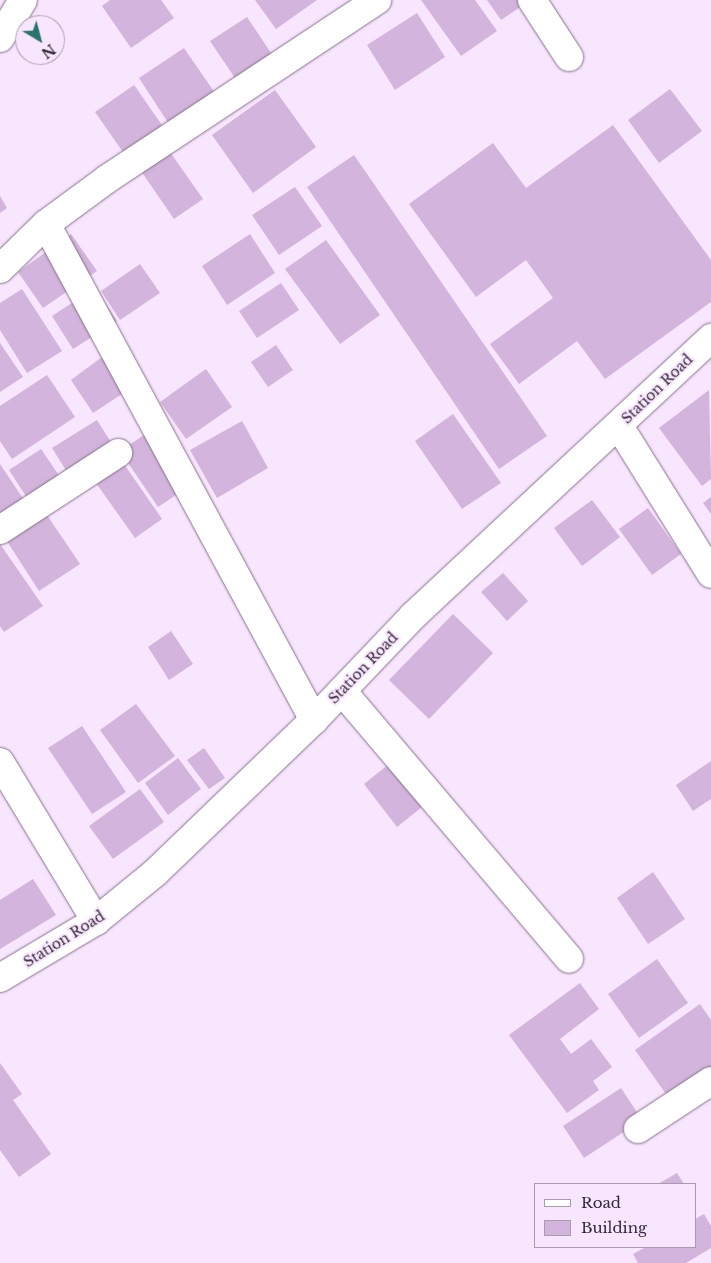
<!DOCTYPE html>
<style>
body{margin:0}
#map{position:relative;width:711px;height:1263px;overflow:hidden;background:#f8e5fe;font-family:"Libre Baskerville",serif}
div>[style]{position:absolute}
.building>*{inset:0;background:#d3b4dc}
.roads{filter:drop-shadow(0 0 1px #86718c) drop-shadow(0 0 1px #86718c)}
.street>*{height:28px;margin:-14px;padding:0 14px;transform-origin:14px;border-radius:14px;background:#fff}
.secondary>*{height:28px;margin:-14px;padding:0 14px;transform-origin:14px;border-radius:14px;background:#fff}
span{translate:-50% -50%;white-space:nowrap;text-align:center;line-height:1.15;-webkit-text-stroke:4px #f8e5fe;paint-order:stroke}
.street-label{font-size:14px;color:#332a35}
.legend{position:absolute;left:534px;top:1183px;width:162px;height:65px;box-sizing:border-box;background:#f8e5fe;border:1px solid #a99aae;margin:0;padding:6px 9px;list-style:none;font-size:15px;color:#332a35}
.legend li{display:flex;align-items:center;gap:10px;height:25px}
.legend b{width:25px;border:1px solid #a99aae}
.north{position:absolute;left:15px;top:15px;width:50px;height:50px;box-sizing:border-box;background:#f8e5fe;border:1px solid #a99aae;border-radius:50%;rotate:143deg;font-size:14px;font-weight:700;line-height:20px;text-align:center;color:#332a35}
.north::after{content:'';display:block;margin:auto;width:18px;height:22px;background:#2a736f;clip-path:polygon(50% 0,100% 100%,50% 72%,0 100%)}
</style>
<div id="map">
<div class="building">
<i style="clip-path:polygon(110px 0,161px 0,174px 18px,131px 48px,102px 6px)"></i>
<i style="clip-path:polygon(255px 0,317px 0,276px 29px)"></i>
<i style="clip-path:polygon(421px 0,475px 0,497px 31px,461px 56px)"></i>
<i style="clip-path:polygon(487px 0,527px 0,528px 2px,501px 20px)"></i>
<i style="clip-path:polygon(417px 13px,445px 57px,395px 90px,367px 45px)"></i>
<i style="clip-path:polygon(247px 17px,273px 56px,237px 81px,210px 41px)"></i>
<i style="clip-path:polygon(184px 48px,215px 93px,169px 124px,139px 78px)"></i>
<i style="clip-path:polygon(134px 85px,164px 128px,125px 155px,95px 112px)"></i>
<i style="clip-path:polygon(670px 89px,702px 131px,659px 163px,628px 120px)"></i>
<i style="clip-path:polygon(275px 90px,316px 147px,253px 193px,212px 135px)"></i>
<i style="clip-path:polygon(613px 125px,711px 260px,711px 302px,605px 379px,577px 341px,519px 384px,490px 344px,553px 298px,526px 260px,476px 297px,409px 204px,493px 143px,526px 188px)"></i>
<i style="clip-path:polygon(170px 152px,203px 199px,174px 219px,141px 171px)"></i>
<i style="clip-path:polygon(354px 155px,547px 436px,499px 469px,307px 187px)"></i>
<i style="clip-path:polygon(295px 187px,322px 226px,279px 255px,252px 215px)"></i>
<i style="clip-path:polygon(0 196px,7px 208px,0 213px)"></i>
<i style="clip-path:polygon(71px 234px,97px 271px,43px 308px,18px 272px)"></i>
<i style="clip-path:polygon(250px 234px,275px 273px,227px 305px,202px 266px)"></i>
<i style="clip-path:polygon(326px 240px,380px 315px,340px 344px,285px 269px)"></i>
<i style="clip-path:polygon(140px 264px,160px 293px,120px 320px,101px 291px)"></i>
<i style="clip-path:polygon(281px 283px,299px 310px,257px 338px,239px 311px)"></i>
<i style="clip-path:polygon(95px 288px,117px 321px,73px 349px,52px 316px)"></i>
<i style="clip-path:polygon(22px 289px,62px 351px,27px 373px,0 330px,0 303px)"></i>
<i style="clip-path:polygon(0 343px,23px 377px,0 392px)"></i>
<i style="clip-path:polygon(276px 345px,293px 370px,268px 387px,251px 362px)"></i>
<i style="clip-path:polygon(102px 357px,125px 392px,93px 413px,71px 380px)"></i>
<i style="clip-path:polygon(206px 369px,232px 407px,186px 439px,160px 402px)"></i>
<i style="clip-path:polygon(47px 375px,75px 417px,12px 459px,0 441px,0 406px)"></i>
<i style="clip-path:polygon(709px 390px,711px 479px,702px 486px,659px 428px)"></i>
<i style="clip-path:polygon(453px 414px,501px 483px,462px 509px,415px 441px)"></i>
<i style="clip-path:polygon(97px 420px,112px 444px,67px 472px,52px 448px)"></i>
<i style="clip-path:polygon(242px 421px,268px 468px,217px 498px,190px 450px)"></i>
<i style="clip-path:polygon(147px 433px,185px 489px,158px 507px,120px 451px)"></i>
<i style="clip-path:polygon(41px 449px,62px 480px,29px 501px,9px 470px)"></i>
<i style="clip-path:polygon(0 464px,26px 503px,0 520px)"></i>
<i style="clip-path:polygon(124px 464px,162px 519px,135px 538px,96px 483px)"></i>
<i style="clip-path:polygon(711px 497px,711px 514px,703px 503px)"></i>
<i style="clip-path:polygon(592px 500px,620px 537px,582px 566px,554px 528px)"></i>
<i style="clip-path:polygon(648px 508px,681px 554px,652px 575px,619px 529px)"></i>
<i style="clip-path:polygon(45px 512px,80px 564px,39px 591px,5px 538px)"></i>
<i style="clip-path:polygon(0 544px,43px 606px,4px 632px,0 626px)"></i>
<i style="clip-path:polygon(503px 573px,528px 601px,507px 621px,481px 592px)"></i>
<i style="clip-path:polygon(453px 614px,493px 653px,429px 719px,389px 680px)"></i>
<i style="clip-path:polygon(171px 631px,193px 664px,169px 680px,148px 647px)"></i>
<i style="clip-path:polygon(136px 704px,175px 756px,138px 783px,100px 730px)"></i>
<i style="clip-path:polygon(82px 726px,126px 792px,92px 814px,48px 748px)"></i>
<i style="clip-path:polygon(204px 748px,225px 778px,209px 789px,187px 760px)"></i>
<i style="clip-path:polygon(178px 758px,201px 789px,168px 815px,145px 783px)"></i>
<i style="clip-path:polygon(394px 760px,427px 803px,397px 827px,364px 784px)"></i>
<i style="clip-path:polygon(711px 761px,711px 799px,693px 811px,676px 785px)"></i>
<i style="clip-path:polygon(140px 789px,164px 822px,113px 859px,89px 826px)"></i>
<i style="clip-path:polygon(653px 872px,685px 919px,648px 944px,617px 898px)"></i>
<i style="clip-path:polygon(33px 879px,56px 915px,0 949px,0 900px)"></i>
<i style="clip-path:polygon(657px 959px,688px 1003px,639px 1038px,608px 994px)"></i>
<i style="clip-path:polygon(580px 983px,599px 1009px,560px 1039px,571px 1054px,591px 1039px,612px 1067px,593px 1081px,599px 1090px,567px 1113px,509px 1035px)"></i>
<i style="clip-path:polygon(700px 1004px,711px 1020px,711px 1067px,668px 1097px,635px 1050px)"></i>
<i style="clip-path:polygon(0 1063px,22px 1094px,13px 1100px,51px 1154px,19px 1177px,0 1150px)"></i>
<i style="clip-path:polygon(621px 1088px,642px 1120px,584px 1158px,563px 1126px)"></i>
<i style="clip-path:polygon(677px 1173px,684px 1184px,658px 1184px)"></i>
<i style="clip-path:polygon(704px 1214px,711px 1226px,711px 1248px,686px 1263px,638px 1263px,633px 1254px,646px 1247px,695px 1247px,695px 1219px)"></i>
</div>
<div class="roads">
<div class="street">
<i style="left:532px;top:0;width:68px;rotate:57deg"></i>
<i style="left:0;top:38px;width:44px;rotate:-58.8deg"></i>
<i style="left:46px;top:224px;width:564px;rotate:61.62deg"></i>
<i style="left:0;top:269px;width:64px;rotate:-44.4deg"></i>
<i style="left:46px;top:224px;width:76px;rotate:-36.4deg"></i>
<i style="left:107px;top:179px;width:324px;rotate:-33.5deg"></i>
<i style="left:619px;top:426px;width:174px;rotate:58.1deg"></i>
<i style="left:0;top:530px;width:141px;rotate:-33.1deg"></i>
<i style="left:342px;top:691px;width:351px;rotate:49.7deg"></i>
<i style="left:0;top:762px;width:186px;rotate:58.9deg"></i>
<i style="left:638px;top:1129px;width:87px;rotate:-33.3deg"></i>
</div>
<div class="secondary">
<i style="left:0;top:978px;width:112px;rotate:-30.7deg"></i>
<i style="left:96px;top:921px;width:77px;rotate:-39.2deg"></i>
<i style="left:156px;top:872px;width:219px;rotate:-43.9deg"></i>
<i style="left:314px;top:720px;width:144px;rotate:-46.4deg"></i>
<i style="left:413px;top:616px;width:408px;rotate:-43deg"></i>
</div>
</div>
<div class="street-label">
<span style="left:657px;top:389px;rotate:-44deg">Station Road</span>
<span style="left:363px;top:668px;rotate:-46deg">Station Road</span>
<span style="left:64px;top:939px;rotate:-32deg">Station Road</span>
</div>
<ul class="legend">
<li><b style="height:6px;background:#fff"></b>Road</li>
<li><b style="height:14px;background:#d3b4dc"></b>Building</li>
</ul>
<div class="north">N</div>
</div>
